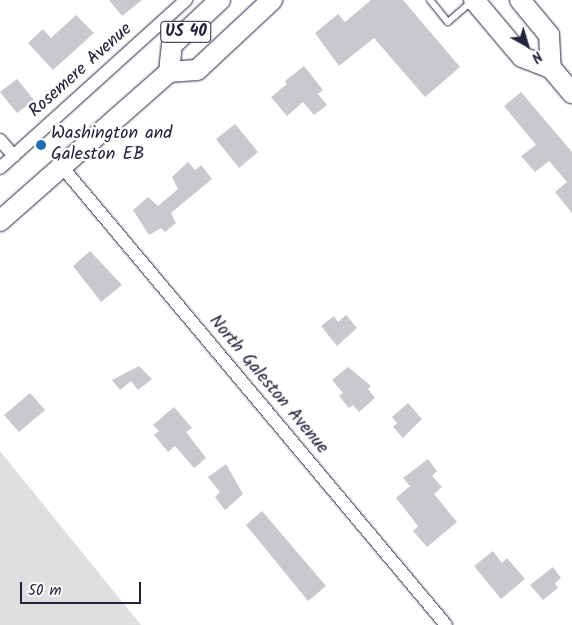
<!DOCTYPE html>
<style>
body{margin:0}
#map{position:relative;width:572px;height:625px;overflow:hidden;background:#fff;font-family:Kalam,sans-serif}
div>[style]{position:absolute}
.green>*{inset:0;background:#dfdfe2}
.building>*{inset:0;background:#c8c8cf}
.roads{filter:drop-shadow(0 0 1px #22223b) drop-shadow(0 0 1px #22223b)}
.lane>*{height:6px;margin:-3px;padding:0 3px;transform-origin:3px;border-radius:3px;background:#fff}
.street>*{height:12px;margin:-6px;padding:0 6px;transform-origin:6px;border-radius:6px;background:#fff}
.primary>*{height:20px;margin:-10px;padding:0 10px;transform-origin:10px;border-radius:10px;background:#fff}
.dots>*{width:14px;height:14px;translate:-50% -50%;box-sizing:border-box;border:2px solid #fff;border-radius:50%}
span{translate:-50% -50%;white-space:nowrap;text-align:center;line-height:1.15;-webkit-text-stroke:4.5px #fff;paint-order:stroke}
.shield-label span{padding:1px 4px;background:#fff;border:1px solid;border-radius:4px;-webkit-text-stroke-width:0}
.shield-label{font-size:16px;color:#22223b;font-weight:700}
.street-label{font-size:18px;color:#22223b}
.poi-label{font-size:18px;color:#22223b}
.left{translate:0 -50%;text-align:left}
.north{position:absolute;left:502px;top:20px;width:50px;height:50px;-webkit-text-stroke:4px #fff;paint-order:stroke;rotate:141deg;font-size:14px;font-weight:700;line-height:20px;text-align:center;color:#22223b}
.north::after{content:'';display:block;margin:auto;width:18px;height:22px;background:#22223b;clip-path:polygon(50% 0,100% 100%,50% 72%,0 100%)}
.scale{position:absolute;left:20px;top:582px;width:121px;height:22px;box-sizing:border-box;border:2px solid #22223b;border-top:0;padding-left:6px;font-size:15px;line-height:18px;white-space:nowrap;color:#22223b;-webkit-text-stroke:4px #fff;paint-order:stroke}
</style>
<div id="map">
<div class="green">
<i style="clip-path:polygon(0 451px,141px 625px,0 625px)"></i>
</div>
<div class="building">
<i style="clip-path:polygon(109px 0,142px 0,122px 16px)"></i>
<i style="clip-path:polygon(371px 0,403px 0,460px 67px,425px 97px,374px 38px,339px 66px,315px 33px,338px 14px,345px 22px)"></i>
<i style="clip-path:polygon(76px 15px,94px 33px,53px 70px,28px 43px,43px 29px,51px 38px)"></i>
<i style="clip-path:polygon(304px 66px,323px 90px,318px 94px,327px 105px,314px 115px,303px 102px,287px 116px,271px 97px,287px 84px,285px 81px)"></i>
<i style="clip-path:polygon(17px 79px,34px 100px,17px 113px,0 92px)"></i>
<i style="clip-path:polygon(521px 92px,572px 152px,572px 213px,555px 192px,567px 182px,549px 161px,535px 172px,521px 156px,536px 145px,504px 106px)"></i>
<i style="clip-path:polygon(235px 124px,258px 152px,239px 168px,216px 139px)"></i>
<i style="clip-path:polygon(188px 162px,195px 170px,201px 165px,212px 179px,171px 213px,176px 223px,165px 232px,161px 228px,149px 235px,133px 210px,148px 197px,158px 206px,178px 189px,172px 177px)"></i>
<i style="clip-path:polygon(90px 251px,122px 285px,101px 302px,73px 266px)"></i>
<i style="clip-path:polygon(346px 315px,357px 328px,337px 346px,321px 326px,334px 316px,338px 322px)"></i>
<i style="clip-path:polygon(139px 366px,152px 379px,138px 390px,131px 381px,120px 390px,112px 380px)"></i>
<i style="clip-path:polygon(348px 367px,371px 386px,368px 389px,375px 398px,359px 412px,353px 405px,349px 408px,339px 396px,343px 393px,332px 380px)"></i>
<i style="clip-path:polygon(30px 393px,45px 410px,19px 432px,4px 415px)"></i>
<i style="clip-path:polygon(408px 403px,422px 419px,403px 438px,393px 427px,397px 423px,392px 417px)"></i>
<i style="clip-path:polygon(174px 407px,192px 428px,186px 432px,206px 458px,194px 468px,175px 446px,168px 452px,154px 435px,159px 431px,153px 425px)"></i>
<i style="clip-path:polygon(428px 459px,437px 471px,432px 476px,442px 487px,434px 494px,457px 522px,427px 547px,413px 531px,418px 526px,396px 498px,410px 486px,403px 478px)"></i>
<i style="clip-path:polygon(226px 464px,243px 494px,225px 510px,215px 497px,220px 492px,208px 477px)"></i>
<i style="clip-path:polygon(262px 511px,326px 586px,308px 601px,246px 525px)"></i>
<i style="clip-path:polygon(493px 551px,502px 563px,507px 558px,525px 579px,501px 599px,474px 566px)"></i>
<i style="clip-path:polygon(553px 567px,561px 578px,555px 583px,558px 588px,543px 600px,530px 585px)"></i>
</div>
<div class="roads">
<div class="lane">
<i style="left:430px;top:0;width:28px;rotate:51deg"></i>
<i style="left:448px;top:22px;width:32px;rotate:-41deg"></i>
</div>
<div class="street">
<i style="left:0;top:140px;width:21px;rotate:49deg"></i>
<i style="left:0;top:168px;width:251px;rotate:-42.1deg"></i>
<i style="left:63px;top:168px;width:596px;rotate:50.03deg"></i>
</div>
<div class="primary">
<i style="left:474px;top:0;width:75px;rotate:49.9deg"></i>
<i style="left:522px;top:57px;width:31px;rotate:21deg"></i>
<i style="left:551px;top:68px;width:33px;rotate:50deg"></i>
<i style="left:520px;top:0;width:45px;rotate:50.4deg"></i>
<i style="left:549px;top:35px;width:33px;rotate:87deg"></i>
<i style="left:169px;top:72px;width:27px;rotate:-84deg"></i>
<i style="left:172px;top:45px;width:66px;rotate:-43.2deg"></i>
<i style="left:0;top:221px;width:225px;rotate:-41.4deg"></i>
<i style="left:169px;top:72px;width:28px;rotate:-4deg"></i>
<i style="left:197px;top:70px;width:103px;rotate:-43deg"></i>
</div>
</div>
<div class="dots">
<i style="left:41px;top:145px;background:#1f6fb2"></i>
</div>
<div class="shield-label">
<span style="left:186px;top:32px">US 40</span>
</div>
<div class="street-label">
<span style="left:81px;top:71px;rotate:-42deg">Rosemere Avenue</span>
<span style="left:268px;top:385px;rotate:50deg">North Galeston Avenue</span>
</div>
<div class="poi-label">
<span class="left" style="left:51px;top:145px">Washington and<br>Galeston EB</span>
</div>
<div class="north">N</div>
<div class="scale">50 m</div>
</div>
